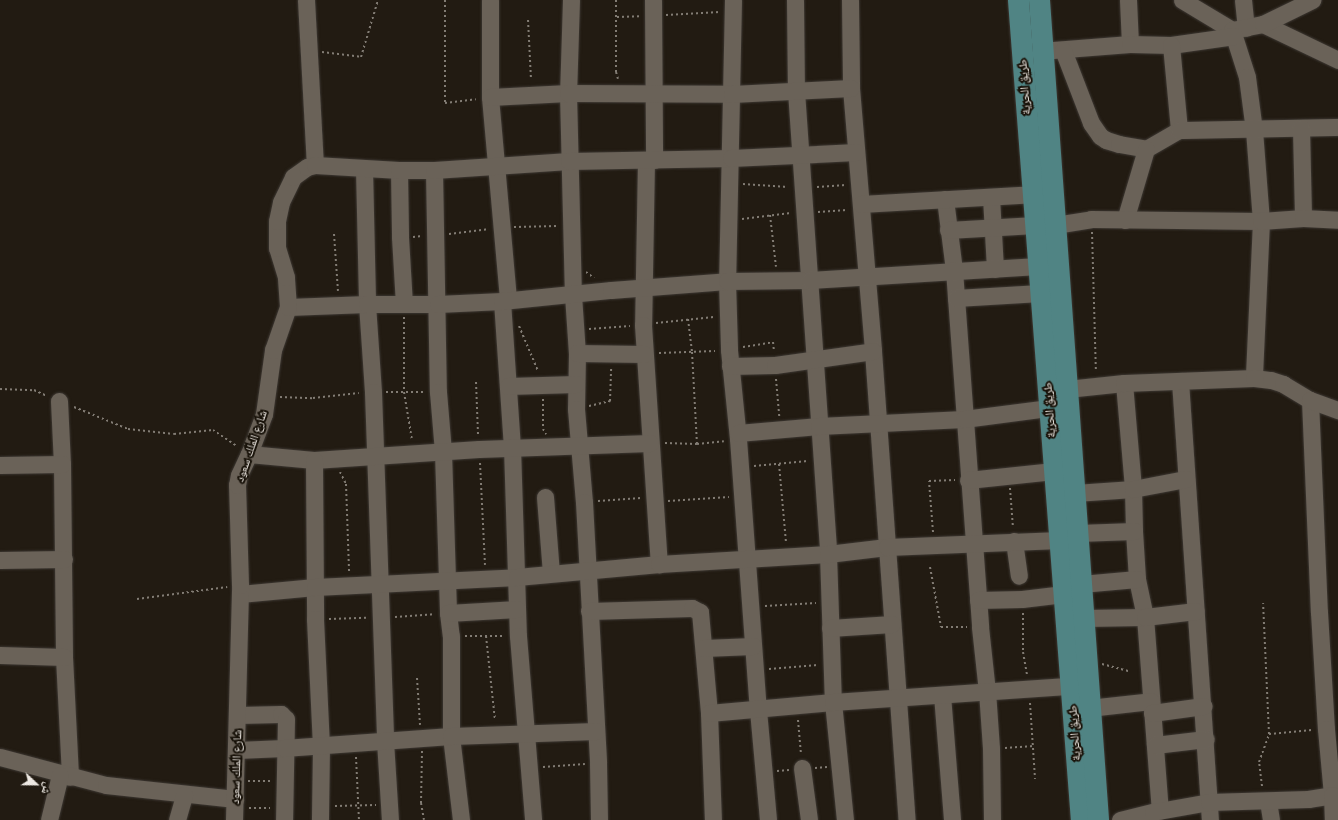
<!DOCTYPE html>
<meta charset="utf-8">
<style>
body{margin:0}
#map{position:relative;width:1338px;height:820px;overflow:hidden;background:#221b12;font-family:"Noto Serif","Noto Naskh Arabic",serif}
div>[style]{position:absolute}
.path>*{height:2px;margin-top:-1px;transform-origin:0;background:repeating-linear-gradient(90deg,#827c74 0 2px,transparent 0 5px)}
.roads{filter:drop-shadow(0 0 1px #3d3833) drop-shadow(0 0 1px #3d3833)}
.minor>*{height:17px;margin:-8.5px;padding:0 8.5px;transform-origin:8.5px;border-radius:8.5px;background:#6a6258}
.major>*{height:21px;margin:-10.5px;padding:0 10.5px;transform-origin:10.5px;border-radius:10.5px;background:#508484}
span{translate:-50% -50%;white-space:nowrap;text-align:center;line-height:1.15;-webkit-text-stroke:4px #181209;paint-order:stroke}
.street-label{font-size:12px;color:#eee9e3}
.north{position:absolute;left:16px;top:764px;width:40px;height:40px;-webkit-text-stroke:3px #181209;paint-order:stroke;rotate:112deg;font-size:11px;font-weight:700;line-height:16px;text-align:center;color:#eee9e3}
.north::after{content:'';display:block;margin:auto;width:14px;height:18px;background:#eee9e3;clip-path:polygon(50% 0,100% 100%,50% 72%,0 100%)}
</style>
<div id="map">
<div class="path">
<i style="left:445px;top:0;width:103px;rotate:90deg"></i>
<i style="left:445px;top:103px;width:31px;rotate:-7deg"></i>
<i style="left:616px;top:0;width:72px;rotate:90deg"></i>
<i style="left:616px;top:72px;width:7px;rotate:74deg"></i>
<i style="left:666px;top:15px;width:54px;rotate:-3.2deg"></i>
<i style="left:617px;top:17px;width:23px;rotate:-2deg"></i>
<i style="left:528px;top:20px;width:60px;rotate:87.1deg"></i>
<i style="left:322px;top:52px;width:39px;rotate:7deg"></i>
<i style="left:361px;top:57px;width:59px;rotate:-73.4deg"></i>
<i style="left:743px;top:184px;width:45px;rotate:3.8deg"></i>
<i style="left:817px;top:187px;width:29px;rotate:-4deg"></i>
<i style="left:818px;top:212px;width:29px;rotate:-4deg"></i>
<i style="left:770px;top:215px;width:52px;rotate:83.4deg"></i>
<i style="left:742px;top:219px;width:49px;rotate:-7deg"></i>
<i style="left:514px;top:227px;width:44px;rotate:-1.3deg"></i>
<i style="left:1092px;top:232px;width:140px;rotate:88.4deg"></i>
<i style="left:334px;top:234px;width:57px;rotate:86deg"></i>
<i style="left:449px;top:234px;width:39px;rotate:-7deg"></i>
<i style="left:413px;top:237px;width:9px;rotate:-6deg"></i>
<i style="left:586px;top:272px;width:10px;rotate:37deg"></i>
<i style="left:404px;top:317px;width:75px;rotate:90deg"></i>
<i style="left:404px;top:392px;width:49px;rotate:80.5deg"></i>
<i style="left:688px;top:319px;width:33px;rotate:83deg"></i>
<i style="left:692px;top:352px;width:92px;rotate:86.9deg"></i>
<i style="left:656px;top:323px;width:58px;rotate:-5.9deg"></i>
<i style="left:519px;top:326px;width:49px;rotate:67.1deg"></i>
<i style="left:589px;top:329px;width:41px;rotate:-4.2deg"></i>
<i style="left:743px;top:347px;width:30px;rotate:-9deg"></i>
<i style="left:773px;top:342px;width:9px;rotate:84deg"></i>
<i style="left:659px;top:353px;width:56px;rotate:-2deg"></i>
<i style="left:776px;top:379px;width:38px;rotate:85deg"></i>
<i style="left:476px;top:382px;width:53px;rotate:87.8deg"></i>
<i style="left:0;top:389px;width:34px;rotate:2deg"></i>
<i style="left:34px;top:390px;width:14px;rotate:25deg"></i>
<i style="left:386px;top:392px;width:39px"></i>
<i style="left:280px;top:397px;width:33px;rotate:2deg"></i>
<i style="left:313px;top:398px;width:46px;rotate:-6.2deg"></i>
<i style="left:543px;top:399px;width:30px;rotate:90deg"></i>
<i style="left:543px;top:429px;width:6px;rotate:59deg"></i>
<i style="left:589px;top:406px;width:22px;rotate:-13deg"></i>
<i style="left:610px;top:401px;width:34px;rotate:-88deg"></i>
<i style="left:74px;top:407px;width:58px;rotate:22.2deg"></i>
<i style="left:128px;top:429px;width:46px;rotate:6.2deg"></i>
<i style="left:174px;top:434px;width:39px;rotate:-6deg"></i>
<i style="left:213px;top:430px;width:29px;rotate:34deg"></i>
<i style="left:665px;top:443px;width:32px;rotate:2deg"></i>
<i style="left:697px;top:444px;width:27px;rotate:-6deg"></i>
<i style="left:480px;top:463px;width:102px;rotate:87.2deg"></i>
<i style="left:779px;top:464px;width:79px;rotate:84.9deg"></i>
<i style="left:754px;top:466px;width:54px;rotate:-5.3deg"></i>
<i style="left:340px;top:472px;width:13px;rotate:63deg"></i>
<i style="left:346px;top:484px;width:88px;rotate:88deg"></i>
<i style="left:1010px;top:488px;width:40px;rotate:85.7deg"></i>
<i style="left:598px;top:501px;width:43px;rotate:-4deg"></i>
<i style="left:668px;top:501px;width:61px;rotate:-3.8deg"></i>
<i style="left:933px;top:532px;width:51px;rotate:-94.5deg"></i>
<i style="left:929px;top:481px;width:26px;rotate:-2deg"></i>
<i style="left:930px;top:567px;width:61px;rotate:79.6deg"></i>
<i style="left:941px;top:627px;width:26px"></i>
<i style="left:137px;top:599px;width:91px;rotate:-7.6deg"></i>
<i style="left:765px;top:606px;width:51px;rotate:-3.4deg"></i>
<i style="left:1023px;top:613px;width:39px;rotate:90deg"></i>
<i style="left:1023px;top:652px;width:23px;rotate:80deg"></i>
<i style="left:395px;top:617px;width:39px;rotate:-4deg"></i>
<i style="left:329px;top:619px;width:37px;rotate:-2deg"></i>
<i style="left:465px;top:636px;width:40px"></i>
<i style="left:486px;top:636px;width:84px;rotate:83.9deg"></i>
<i style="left:1102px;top:664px;width:28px;rotate:15deg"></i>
<i style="left:769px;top:669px;width:49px;rotate:-4.7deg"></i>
<i style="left:417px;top:678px;width:47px;rotate:86.3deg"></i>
<i style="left:1030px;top:703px;width:76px;rotate:86.2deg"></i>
<i style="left:798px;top:720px;width:35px;rotate:85deg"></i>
<i style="left:1269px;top:734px;width:43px;rotate:-5.3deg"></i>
<i style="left:1005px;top:748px;width:29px;rotate:-4deg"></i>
<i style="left:422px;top:751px;width:52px;rotate:91.1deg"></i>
<i style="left:421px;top:803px;width:17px;rotate:80deg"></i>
<i style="left:356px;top:757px;width:63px;rotate:87.3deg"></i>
<i style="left:543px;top:767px;width:42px;rotate:-4.1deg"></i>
<i style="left:815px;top:768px;width:12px;rotate:-5deg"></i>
<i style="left:777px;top:771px;width:12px;rotate:-5deg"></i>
<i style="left:248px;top:781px;width:24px"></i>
<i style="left:1262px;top:786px;width:24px;rotate:-97deg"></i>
<i style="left:1259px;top:762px;width:30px;rotate:-70deg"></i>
<i style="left:1269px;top:734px;width:131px;rotate:-92.6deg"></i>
<i style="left:335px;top:806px;width:41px;rotate:-1.4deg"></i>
<i style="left:249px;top:808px;width:21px"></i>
</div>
<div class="roads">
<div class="minor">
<i style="left:306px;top:0;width:165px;rotate:86.9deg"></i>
<i style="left:490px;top:0;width:97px;rotate:90deg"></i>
<i style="left:490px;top:97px;width:204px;rotate:84.9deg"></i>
<i style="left:571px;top:0;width:93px;rotate:91.8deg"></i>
<i style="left:568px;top:93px;width:202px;rotate:88.6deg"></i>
<i style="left:573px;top:295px;width:58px;rotate:86.1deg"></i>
<i style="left:577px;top:353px;width:56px;rotate:91deg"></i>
<i style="left:576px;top:409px;width:93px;rotate:85.1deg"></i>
<i style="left:584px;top:502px;width:261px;rotate:86.9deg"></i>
<i style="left:598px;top:763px;width:57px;rotate:89deg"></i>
<i style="left:653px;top:0;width:160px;rotate:89.6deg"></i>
<i style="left:733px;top:0;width:281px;rotate:91.2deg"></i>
<i style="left:727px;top:281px;width:69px;rotate:88.3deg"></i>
<i style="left:729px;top:350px;width:89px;rotate:84.2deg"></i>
<i style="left:738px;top:439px;width:272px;rotate:85.8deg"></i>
<i style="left:758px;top:710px;width:110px;rotate:84.8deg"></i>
<i style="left:795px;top:0;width:91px;rotate:89.4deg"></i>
<i style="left:796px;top:91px;width:464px;rotate:86deg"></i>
<i style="left:828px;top:554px;width:148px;rotate:88.1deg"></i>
<i style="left:833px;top:702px;width:119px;rotate:84.2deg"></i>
<i style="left:850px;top:0;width:88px;rotate:89.3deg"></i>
<i style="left:851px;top:88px;width:264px;rotate:85.2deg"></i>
<i style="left:873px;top:351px;width:470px;rotate:85.9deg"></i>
<i style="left:1128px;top:0;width:44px;rotate:87.4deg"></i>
<i style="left:1182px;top:0;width:58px;rotate:31deg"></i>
<i style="left:1232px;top:30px;width:49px;rotate:72.3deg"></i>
<i style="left:1247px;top:77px;width:53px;rotate:82.5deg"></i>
<i style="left:1254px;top:130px;width:91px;rotate:85.6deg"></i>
<i style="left:1261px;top:221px;width:157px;rotate:92.6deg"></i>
<i style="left:1243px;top:0;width:28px;rotate:84deg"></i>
<i style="left:1263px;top:24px;width:83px;rotate:25.6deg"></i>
<i style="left:1232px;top:30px;width:32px;rotate:-11deg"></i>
<i style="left:1263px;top:24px;width:55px;rotate:-26.1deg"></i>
<i style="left:1171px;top:45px;width:64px;rotate:-8.1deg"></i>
<i style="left:1053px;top:50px;width:77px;rotate:-4.5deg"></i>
<i style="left:1130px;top:44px;width:41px;rotate:1.4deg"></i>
<i style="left:1171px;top:45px;width:85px;rotate:84.6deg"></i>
<i style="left:1063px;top:50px;width:78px;rotate:69deg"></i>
<i style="left:1091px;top:123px;width:16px;rotate:55deg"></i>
<i style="left:1100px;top:136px;width:7px;rotate:34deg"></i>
<i style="left:1106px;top:140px;width:14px;rotate:17deg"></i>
<i style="left:1119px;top:144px;width:27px;rotate:10deg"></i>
<i style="left:1146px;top:149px;width:38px;rotate:-30deg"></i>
<i style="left:1179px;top:130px;width:159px;rotate:-1.1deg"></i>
<i style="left:490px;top:97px;width:78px;rotate:-2.9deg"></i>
<i style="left:568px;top:93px;width:164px;rotate:0.3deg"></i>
<i style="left:732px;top:94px;width:119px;rotate:-2.9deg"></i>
<i style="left:1301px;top:128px;width:90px;rotate:88.7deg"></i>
<i style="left:646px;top:160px;width:165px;rotate:91deg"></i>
<i style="left:643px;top:325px;width:240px;rotate:86.2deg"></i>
<i style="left:364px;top:168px;width:136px;rotate:88.7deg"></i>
<i style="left:367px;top:304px;width:88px;rotate:86.1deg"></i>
<i style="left:373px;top:392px;width:349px;rotate:88deg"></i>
<i style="left:385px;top:741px;width:79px;rotate:86.4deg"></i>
<i style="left:399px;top:170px;width:67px;rotate:89.1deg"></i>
<i style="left:400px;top:237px;width:67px;rotate:86.6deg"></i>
<i style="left:434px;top:170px;width:222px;rotate:89deg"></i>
<i style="left:438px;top:392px;width:60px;rotate:85.2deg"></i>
<i style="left:443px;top:452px;width:161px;rotate:88.2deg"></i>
<i style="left:448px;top:613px;width:23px;rotate:83deg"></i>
<i style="left:451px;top:636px;width:100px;rotate:90deg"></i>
<i style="left:451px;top:736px;width:85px;rotate:83.2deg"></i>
<i style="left:991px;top:197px;width:72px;rotate:86.8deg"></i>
<i style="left:945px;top:199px;width:72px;rotate:82.8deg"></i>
<i style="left:954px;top:270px;width:358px;rotate:85.8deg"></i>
<i style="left:980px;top:627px;width:64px;rotate:83.8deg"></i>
<i style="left:987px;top:691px;width:57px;rotate:86deg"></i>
<i style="left:991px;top:748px;width:72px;rotate:89.2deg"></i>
<i style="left:861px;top:204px;width:171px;rotate:-3.3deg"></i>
<i style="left:1125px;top:220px;width:74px;rotate:-73.5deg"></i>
<i style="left:1055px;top:225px;width:36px;rotate:-9deg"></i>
<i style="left:1091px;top:219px;width:170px;rotate:0.7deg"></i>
<i style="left:1261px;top:221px;width:42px;rotate:-4.1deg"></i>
<i style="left:1303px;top:218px;width:35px;rotate:3deg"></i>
<i style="left:948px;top:230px;width:87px;rotate:-3.3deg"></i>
<i style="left:956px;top:298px;width:84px;rotate:-3.4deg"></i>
<i style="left:502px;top:301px;width:146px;rotate:86.1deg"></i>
<i style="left:512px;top:447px;width:189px;rotate:88.2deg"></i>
<i style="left:518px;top:636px;width:185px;rotate:85.3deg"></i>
<i style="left:288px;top:307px;width:79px;rotate:-2.2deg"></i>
<i style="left:367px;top:304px;width:71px"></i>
<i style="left:438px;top:304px;width:64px;rotate:-2.7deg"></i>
<i style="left:502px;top:301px;width:110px;rotate:-5.8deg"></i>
<i style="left:611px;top:290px;width:116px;rotate:-4.4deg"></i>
<i style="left:727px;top:281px;width:83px;rotate:-0.7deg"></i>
<i style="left:810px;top:280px;width:228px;rotate:-3.5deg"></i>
<i style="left:577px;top:353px;width:67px;rotate:0.9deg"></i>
<i style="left:730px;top:366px;width:45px;rotate:-1.3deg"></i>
<i style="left:775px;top:365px;width:99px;rotate:-8.1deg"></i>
<i style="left:1180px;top:381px;width:440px;rotate:86.1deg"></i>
<i style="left:1124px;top:383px;width:106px;rotate:85.1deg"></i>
<i style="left:1133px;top:489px;width:42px;rotate:88.6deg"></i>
<i style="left:1134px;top:531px;width:48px;rotate:86.4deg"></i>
<i style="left:1137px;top:579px;width:39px;rotate:78deg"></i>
<i style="left:1145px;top:617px;width:194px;rotate:85.6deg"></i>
<i style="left:508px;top:386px;width:68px;rotate:-1.7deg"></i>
<i style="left:1067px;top:389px;width:57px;rotate:-6deg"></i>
<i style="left:1124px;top:383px;width:130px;rotate:-2.2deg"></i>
<i style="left:1254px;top:378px;width:17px;rotate:7deg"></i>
<i style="left:1271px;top:380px;width:13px;rotate:18deg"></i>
<i style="left:1283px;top:384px;width:31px;rotate:31deg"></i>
<i style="left:1310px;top:400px;width:212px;rotate:87.6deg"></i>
<i style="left:1319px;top:612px;width:117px;rotate:86.6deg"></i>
<i style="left:1326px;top:729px;width:66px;rotate:84.8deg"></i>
<i style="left:1332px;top:795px;width:6px"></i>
<i style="left:1310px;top:400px;width:30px;rotate:20deg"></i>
<i style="left:59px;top:401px;width:63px;rotate:87.3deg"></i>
<i style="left:62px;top:464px;width:193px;rotate:89.4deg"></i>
<i style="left:64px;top:657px;width:120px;rotate:87.1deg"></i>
<i style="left:738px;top:433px;width:81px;rotate:-4.9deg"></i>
<i style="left:819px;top:426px;width:145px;rotate:-2.8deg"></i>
<i style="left:964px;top:419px;width:86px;rotate:-7.4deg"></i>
<i style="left:249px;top:454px;width:65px;rotate:5.3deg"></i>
<i style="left:314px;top:460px;width:165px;rotate:-3.8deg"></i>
<i style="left:479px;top:449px;width:171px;rotate:-2deg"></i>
<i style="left:314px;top:460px;width:159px;rotate:89.6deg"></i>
<i style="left:315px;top:619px;width:127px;rotate:87.3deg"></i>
<i style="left:321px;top:746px;width:74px;rotate:90.8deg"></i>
<i style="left:0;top:465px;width:62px;rotate:-0.9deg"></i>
<i style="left:968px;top:480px;width:86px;rotate:-6deg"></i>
<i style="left:1075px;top:493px;width:58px;rotate:-3.9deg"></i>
<i style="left:1133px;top:489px;width:54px;rotate:-10.7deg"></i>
<i style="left:545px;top:497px;width:76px;rotate:85.5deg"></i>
<i style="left:1078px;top:533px;width:56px;rotate:-2deg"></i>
<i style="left:1014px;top:541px;width:35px;rotate:82deg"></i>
<i style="left:0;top:560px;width:64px;rotate:-0.9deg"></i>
<i style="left:1081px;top:584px;width:56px;rotate:-5.1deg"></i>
<i style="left:240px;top:594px;width:75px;rotate:-5.3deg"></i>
<i style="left:315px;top:587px;width:202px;rotate:-2.8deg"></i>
<i style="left:517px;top:577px;width:143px;rotate:-5.2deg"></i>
<i style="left:659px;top:564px;width:169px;rotate:-3.4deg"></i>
<i style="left:828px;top:554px;width:59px;rotate:-6.8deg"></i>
<i style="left:887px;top:547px;width:173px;rotate:-2.3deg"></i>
<i style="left:978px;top:600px;width:44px;rotate:-1.3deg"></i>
<i style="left:1022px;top:599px;width:42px;rotate:-6.8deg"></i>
<i style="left:589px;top:611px;width:103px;rotate:-1.7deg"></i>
<i style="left:692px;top:608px;width:9px;rotate:27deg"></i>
<i style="left:700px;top:612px;width:101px;rotate:84.9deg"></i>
<i style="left:709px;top:713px;width:107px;rotate:87.9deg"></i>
<i style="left:448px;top:613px;width:69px;rotate:-3.3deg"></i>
<i style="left:1084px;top:618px;width:61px;rotate:-0.9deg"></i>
<i style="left:1145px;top:617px;width:51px;rotate:-6.7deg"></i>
<i style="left:830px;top:628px;width:62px;rotate:-3.7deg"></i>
<i style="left:704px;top:648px;width:49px;rotate:-2.3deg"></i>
<i style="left:0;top:655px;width:64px;rotate:1.8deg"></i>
<i style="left:942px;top:695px;width:125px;rotate:85.4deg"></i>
<i style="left:1089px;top:708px;width:62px;rotate:-6.4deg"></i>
<i style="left:709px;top:713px;width:124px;rotate:-5.1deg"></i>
<i style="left:833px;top:702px;width:238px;rotate:-3.9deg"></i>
<i style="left:1152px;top:713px;width:52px;rotate:-7.7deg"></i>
<i style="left:238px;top:715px;width:43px;rotate:-1.3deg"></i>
<i style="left:281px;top:714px;width:7px;rotate:45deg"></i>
<i style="left:286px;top:719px;width:101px;rotate:91.1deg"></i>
<i style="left:1155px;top:745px;width:51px;rotate:-6.7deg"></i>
<i style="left:237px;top:750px;width:47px;rotate:-2.4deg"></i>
<i style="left:284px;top:748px;width:167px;rotate:-4.1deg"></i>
<i style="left:451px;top:736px;width:145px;rotate:-2deg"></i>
<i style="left:0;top:757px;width:110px;rotate:14.8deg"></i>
<i style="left:106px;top:785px;width:130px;rotate:6.2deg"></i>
<i style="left:802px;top:768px;width:52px;rotate:82.3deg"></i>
<i style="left:1268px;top:801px;width:19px;rotate:81deg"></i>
<i style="left:49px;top:820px;width:46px;rotate:-76.3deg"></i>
<i style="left:177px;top:820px;width:26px;rotate:-74deg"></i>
<i style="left:234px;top:820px;width:235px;rotate:-88.5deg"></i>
<i style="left:240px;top:585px;width:100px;rotate:-91.7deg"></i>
<i style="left:237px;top:485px;width:10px;rotate:-79deg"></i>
<i style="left:239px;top:475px;width:23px;rotate:-65deg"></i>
<i style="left:249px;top:454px;width:43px;rotate:-69.4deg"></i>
<i style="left:264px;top:414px;width:65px;rotate:-82deg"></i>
<i style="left:273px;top:350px;width:46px;rotate:-70.8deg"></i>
<i style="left:288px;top:307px;width:30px;rotate:-94deg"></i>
<i style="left:286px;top:277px;width:30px;rotate:-107deg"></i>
<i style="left:277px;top:248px;width:27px;rotate:-90deg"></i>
<i style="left:277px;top:221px;width:19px;rotate:-78deg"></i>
<i style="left:281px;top:202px;width:28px;rotate:-64deg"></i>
<i style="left:293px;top:177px;width:17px;rotate:-36deg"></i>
<i style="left:307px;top:167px;width:8px;rotate:-14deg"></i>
<i style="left:315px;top:165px;width:84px;rotate:3.4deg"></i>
<i style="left:399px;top:170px;width:35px"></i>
<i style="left:434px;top:170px;width:135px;rotate:-3.8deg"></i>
<i style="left:569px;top:161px;width:162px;rotate:-1.1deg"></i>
<i style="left:731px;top:158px;width:125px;rotate:-2.7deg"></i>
<i style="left:1120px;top:820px;width:34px;rotate:-14deg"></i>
<i style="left:1153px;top:812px;width:57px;rotate:-10.1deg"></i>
<i style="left:1209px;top:802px;width:99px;rotate:-1.7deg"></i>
<i style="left:1308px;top:799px;width:24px;rotate:-9deg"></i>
<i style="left:1332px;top:795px;width:25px;rotate:88deg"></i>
</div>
<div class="major">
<i style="left:1018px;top:0;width:822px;rotate:85.61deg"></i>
<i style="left:1039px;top:0;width:822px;rotate:85.88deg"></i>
</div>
</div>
<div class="street-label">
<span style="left:1024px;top:87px;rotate:-94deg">طريق الحرية</span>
<span style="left:1049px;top:410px;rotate:-94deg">طريق الحرية</span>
<span style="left:251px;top:446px;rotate:-71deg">شارع الملك سعود</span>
<span style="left:1074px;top:733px;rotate:-94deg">طريق الحرية</span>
<span style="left:236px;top:767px;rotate:-88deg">شارع الملك سعود</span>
</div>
<div class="north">ش</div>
</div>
